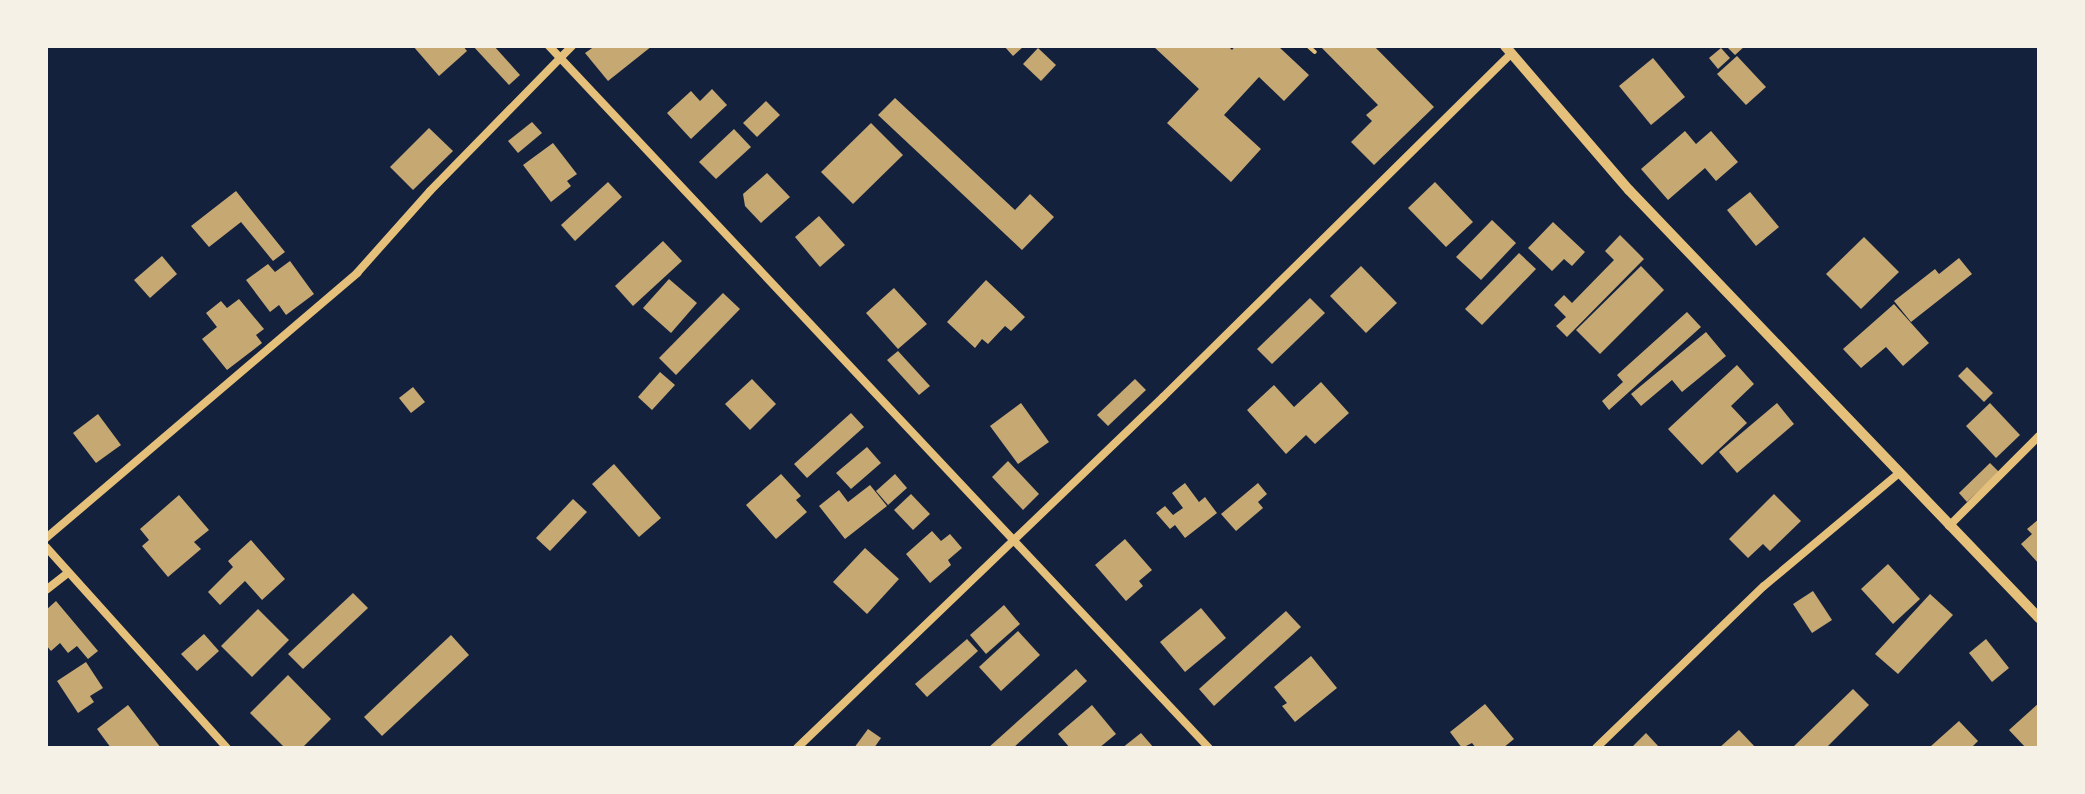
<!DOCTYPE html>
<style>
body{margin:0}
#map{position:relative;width:2085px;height:794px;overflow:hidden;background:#14213d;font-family:"Fira Sans",sans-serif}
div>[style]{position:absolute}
.building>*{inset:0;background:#c6a872}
.service>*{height:4px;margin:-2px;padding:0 2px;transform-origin:2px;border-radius:2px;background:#e5c07b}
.minor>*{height:8px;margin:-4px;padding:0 4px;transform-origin:4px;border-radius:4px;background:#e5c07b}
.tertiary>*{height:10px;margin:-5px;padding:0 5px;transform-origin:5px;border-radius:5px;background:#e5c07b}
span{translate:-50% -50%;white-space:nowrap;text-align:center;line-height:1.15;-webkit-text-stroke:8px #f6f1e7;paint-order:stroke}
.frame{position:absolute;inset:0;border:48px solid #f6f1e7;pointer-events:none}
</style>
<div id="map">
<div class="building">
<i style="clip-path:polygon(413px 46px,463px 46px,467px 51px,439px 76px)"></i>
<i style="clip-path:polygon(473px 46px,494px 46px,520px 75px,509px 85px)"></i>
<i style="clip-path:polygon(595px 46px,652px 46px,608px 81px,585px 53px)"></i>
<i style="clip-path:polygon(1004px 46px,1024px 46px,1013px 56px)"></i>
<i style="clip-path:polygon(1153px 46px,1228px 46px,1232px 50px,1235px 46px,1278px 46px,1309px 75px,1284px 101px,1259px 77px,1224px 115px,1261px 149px,1231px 182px,1167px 123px,1199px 89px)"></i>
<i style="clip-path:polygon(1320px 46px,1374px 46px,1434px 107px,1374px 165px,1351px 142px,1372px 121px,1366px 115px,1378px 105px)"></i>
<i style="clip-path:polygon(1726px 46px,1745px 46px,1735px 55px)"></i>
<i style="clip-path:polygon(1038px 48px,1056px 65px,1041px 81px,1023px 64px)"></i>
<i style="clip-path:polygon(1721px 48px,1730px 58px,1718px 69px,1709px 58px)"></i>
<i style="clip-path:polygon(1737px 56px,1766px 87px,1746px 105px,1717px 74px)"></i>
<i style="clip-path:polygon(1653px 58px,1685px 97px,1651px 125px,1619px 86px)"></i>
<i style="clip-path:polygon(712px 89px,727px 105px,691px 139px,667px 113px,691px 91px,700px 101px)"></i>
<i style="clip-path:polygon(895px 98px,1015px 210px,1030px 194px,1054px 217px,1022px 250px,878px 115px)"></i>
<i style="clip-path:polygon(766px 101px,780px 115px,757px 137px,743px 123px)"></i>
<i style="clip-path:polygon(532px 122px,542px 133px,518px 153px,508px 141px)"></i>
<i style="clip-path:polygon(871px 123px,903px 155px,853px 204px,821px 172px)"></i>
<i style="clip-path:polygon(429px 128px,453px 151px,413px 190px,390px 167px)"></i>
<i style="clip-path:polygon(734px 129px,751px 147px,716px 179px,699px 162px)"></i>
<i style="clip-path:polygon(1685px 131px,1696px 144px,1711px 131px,1738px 162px,1716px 181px,1705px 168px,1668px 200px,1641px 169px)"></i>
<i style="clip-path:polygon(553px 143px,577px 174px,567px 181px,571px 186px,551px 202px,523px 165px)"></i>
<i style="clip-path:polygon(767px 173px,790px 197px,761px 223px,745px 206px,743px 194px)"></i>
<i style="clip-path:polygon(608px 182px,622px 197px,575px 241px,561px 225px)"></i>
<i style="clip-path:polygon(1435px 182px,1473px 222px,1446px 247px,1408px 208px)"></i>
<i style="clip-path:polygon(236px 191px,285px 252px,273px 261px,241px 222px,209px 247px,191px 226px)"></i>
<i style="clip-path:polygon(1750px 192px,1779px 227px,1756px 246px,1727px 210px)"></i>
<i style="clip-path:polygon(819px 216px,845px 245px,820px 267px,795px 237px)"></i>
<i style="clip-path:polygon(1492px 220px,1516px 243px,1481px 280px,1456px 257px)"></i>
<i style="clip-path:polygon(1553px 222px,1585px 252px,1572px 266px,1564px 259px,1552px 271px,1528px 248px)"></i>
<i style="clip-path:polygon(1620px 235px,1644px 259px,1567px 337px,1556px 326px,1566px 317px,1554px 305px,1564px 295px,1572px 303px,1614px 260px,1605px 251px)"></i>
<i style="clip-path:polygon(1864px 237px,1899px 272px,1861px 309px,1826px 274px)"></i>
<i style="clip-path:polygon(663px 241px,682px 261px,633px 306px,615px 286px)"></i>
<i style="clip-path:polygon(1519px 253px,1536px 269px,1482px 325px,1465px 309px)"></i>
<i style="clip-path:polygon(162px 256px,177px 274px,150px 298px,134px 280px)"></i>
<i style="clip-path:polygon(1959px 258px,1972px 274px,1911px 322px,1894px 301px,1935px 269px,1939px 274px)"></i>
<i style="clip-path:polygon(290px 261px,314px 294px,286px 315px,279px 305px,270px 312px,246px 280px,268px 264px,275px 272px)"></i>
<i style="clip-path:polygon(1361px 266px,1397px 303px,1366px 333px,1330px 296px)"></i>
<i style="clip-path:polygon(1641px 266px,1664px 290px,1600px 354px,1576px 330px)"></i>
<i style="clip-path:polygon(669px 279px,697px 303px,671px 333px,643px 308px)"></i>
<i style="clip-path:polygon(986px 280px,1025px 317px,1011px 331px,1005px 326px,988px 344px,982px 339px,975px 348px,947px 322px)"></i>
<i style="clip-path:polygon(894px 288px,927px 324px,898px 349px,866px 313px)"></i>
<i style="clip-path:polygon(723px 293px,740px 309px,676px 375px,659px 358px)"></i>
<i style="clip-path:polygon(1310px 298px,1325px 313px,1272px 364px,1257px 349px)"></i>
<i style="clip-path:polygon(239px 299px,264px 329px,256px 335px,262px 343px,227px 370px,202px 339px,217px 327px,206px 313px,221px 301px,227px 308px)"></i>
<i style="clip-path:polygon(1894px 304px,1929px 343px,1903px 366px,1886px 347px,1861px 368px,1843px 349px)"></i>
<i style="clip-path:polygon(1687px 312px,1701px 327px,1609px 410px,1602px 401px,1623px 382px,1617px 375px)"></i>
<i style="clip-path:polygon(1706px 332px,1726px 356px,1682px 392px,1672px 380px,1641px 406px,1631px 394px)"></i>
<i style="clip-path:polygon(898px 351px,930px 386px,919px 395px,887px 360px)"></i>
<i style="clip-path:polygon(1737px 365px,1754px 384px,1731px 406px,1747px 423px,1702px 465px,1668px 429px)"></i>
<i style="clip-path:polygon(1967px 367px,1993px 393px,1984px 402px,1958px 376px)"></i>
<i style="clip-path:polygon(660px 372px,675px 385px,652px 410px,638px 397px)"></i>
<i style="clip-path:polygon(752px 379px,776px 404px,750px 430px,725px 404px)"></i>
<i style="clip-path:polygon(1135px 379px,1146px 390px,1108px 426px,1097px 415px)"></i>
<i style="clip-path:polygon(1321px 382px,1349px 413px,1315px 444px,1306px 435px,1286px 454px,1247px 410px,1274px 385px,1294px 407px)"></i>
<i style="clip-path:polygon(413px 387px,425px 402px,411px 413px,399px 398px)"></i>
<i style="clip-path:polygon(1021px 403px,1049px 442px,1018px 464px,990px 426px)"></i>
<i style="clip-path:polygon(1777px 403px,1794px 424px,1737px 473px,1719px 452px)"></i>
<i style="clip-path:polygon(1990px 403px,2020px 435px,1996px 458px,1966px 426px)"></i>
<i style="clip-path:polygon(851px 413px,864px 427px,807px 478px,794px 464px)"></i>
<i style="clip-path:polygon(98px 414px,121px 445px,96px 463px,73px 433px)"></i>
<i style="clip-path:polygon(867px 447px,881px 463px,851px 489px,836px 473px)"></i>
<i style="clip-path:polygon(1008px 461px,1039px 494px,1023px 510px,992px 477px)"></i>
<i style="clip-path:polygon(1990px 463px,1999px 472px,1967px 502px,1959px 493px)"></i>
<i style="clip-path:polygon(614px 464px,661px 518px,639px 537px,592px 484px)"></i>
<i style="clip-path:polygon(781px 474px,801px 496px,796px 500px,807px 512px,776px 539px,746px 505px)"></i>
<i style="clip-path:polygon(895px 474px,907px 488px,888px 505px,876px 491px)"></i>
<i style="clip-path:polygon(1185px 483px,1199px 502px,1205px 497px,1217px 513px,1185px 538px,1175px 525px,1170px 529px,1156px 513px,1165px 506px,1173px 515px,1183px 508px,1172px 493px)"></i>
<i style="clip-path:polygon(1258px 483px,1267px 494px,1258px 502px,1263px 508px,1236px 531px,1221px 514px)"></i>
<i style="clip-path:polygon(870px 485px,887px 506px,845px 539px,819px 506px,839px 490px,848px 502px)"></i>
<i style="clip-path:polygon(911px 494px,930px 514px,913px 530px,894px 510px)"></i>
<i style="clip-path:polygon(1774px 494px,1801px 521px,1770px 551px,1763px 544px,1748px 558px,1729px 539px)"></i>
<i style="clip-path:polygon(179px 495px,209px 530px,194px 542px,201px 549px,168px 577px,142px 546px,149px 540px,140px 529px)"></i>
<i style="clip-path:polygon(573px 499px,587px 512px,550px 551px,536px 538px)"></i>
<i style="clip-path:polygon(2039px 519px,2039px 564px,2021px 544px,2032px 534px,2027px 529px)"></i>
<i style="clip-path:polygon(932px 531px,941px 541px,950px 534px,962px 548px,948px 560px,951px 565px,930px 583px,906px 554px)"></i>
<i style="clip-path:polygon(1125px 539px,1152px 570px,1139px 581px,1143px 586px,1126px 601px,1095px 565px)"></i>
<i style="clip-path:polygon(251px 540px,285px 579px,262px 600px,245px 581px,220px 605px,208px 592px,233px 567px,228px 561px)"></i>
<i style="clip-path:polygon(865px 548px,899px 579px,867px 614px,833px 582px)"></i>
<i style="clip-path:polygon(1888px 564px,1920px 599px,1893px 624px,1861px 589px)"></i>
<i style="clip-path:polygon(1813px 591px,1832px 620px,1812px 633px,1793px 604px)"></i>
<i style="clip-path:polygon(353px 593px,368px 608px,303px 669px,288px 654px)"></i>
<i style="clip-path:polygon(1930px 594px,1953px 615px,1898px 674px,1875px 654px)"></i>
<i style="clip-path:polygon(56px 601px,98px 651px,88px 659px,77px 646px,68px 653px,60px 643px,51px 651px,46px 645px,46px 610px)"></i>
<i style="clip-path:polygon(1004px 605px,1020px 624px,986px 654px,970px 635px)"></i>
<i style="clip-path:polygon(1201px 608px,1226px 638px,1185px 672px,1160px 642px)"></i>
<i style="clip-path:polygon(258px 609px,289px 640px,252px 677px,221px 646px)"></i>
<i style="clip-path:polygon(1286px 611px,1301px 627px,1214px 706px,1199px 689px)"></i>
<i style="clip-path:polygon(1018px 631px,1040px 655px,1001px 691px,979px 667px)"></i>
<i style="clip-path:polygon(204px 634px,219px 651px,197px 671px,181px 654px)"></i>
<i style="clip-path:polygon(451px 635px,469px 655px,382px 736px,364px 717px)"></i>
<i style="clip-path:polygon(967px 639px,978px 651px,927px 697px,915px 684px)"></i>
<i style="clip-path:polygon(1986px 639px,2009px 668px,1992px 682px,1969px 653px)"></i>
<i style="clip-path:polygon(1311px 656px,1337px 688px,1295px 722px,1282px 706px,1287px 703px,1274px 687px)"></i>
<i style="clip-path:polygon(86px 662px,103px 688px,90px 696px,94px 702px,78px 713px,57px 681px)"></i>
<i style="clip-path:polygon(1076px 669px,1087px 681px,1013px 748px,988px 748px)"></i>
<i style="clip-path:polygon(288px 675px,331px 719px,302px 748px,285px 748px,250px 713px)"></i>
<i style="clip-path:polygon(1853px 689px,1869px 705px,1826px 748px,1792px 748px)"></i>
<i style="clip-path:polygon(2039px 703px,2039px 748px,2026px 748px,2009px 730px)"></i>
<i style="clip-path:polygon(1485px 704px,1514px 739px,1503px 748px,1476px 748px,1472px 743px,1462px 748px,1450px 732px)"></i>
<i style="clip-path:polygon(128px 705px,161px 748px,111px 748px,97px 729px)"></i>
<i style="clip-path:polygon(1092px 705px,1116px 734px,1099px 748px,1070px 748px,1058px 734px)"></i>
<i style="clip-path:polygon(1959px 721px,1978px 741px,1971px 748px,1933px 748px,1931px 746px)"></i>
<i style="clip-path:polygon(868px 729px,881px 738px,874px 748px,854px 748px)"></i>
<i style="clip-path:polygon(1739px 730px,1756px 748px,1719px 748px)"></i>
<i style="clip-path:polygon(1141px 733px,1154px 748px,1122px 748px)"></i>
<i style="clip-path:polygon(1646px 733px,1660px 748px,1631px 748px)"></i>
</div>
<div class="service">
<i style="left:1308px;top:46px;width:9px;rotate:41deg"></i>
</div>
<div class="minor">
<i style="left:549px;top:46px;width:964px;rotate:46.77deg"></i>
<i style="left:1949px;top:526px;width:127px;rotate:-45deg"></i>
<i style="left:46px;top:538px;width:409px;rotate:-40.4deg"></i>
<i style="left:357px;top:273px;width:110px;rotate:-48.3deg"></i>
<i style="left:430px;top:191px;width:203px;rotate:-45.6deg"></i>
<i style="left:46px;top:547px;width:270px;rotate:48deg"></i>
<i style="left:46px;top:590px;width:28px;rotate:-38deg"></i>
<i style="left:797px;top:748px;width:507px;rotate:-43.8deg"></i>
<i style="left:1163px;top:397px;width:490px;rotate:-44.6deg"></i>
<i style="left:1596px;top:748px;width:233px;rotate:-44deg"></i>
<i style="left:1764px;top:586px;width:175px;rotate:-39.9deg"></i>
</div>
<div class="tertiary">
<i style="left:1505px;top:46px;width:190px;rotate:49.3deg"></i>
<i style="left:1629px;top:190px;width:593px;rotate:46.23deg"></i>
</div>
<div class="frame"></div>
</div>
